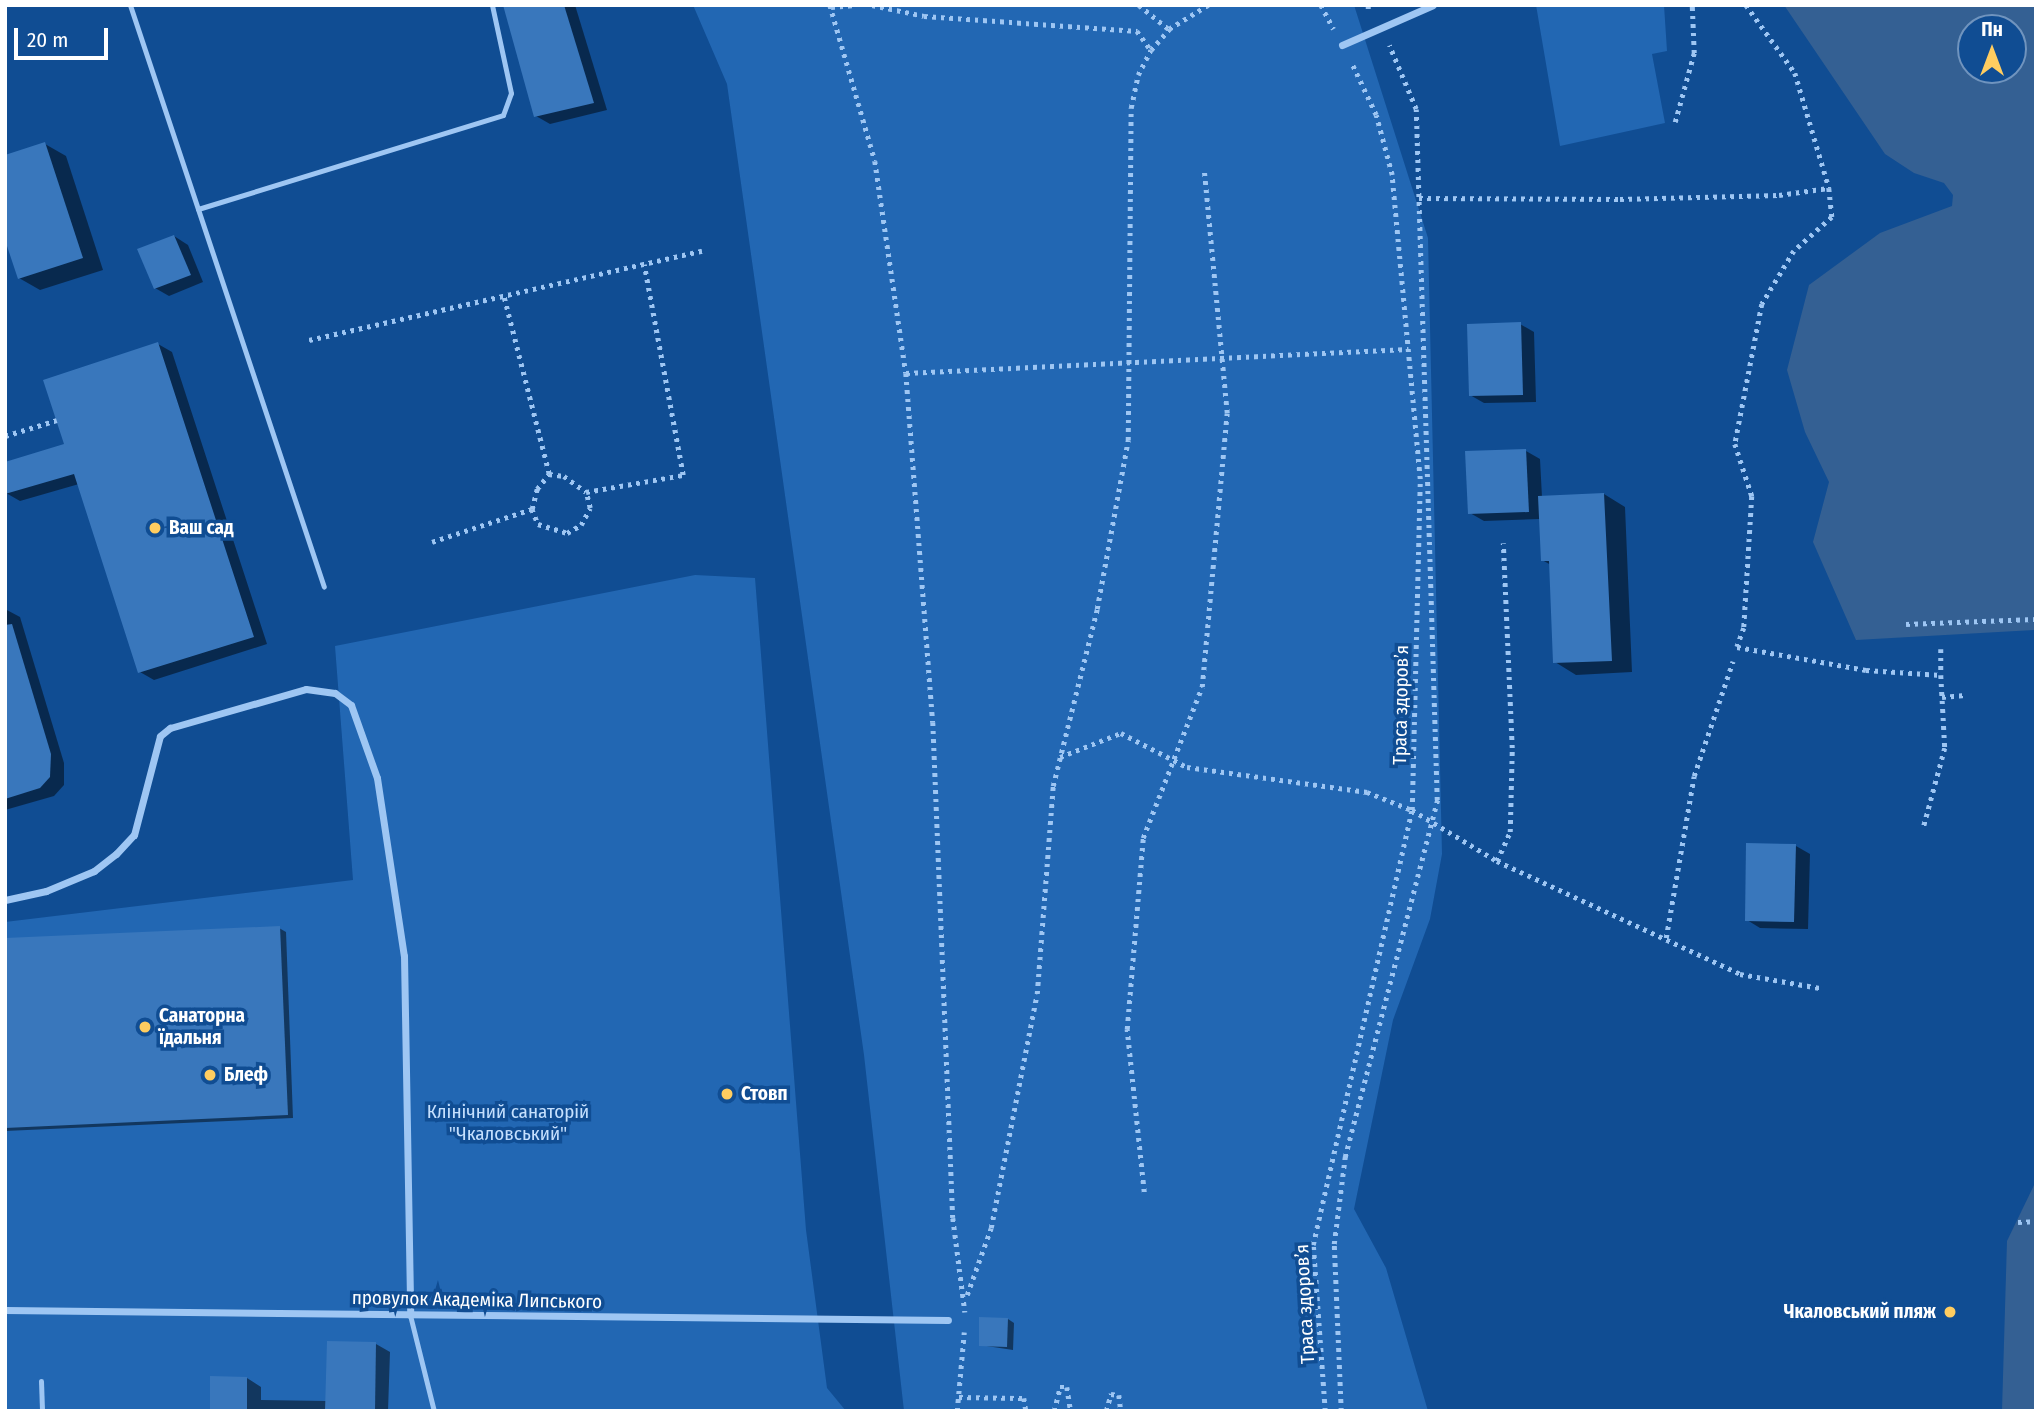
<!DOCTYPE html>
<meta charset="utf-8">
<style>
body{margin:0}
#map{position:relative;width:2041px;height:1416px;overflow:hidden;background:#104d93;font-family:"Fira Sans Condensed",sans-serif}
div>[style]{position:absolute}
.green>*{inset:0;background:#2267b3}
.water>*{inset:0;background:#346093}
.shadow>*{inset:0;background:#0007}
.building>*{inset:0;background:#3977bc}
.path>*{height:4.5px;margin-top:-2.25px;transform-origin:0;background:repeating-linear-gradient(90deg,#9ec6f3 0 3.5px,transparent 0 8.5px)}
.lane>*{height:5px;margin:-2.5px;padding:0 2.5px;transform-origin:2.5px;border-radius:2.5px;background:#9ec6f3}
.street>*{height:7px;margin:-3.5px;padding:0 3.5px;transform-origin:3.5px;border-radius:3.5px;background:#9ec6f3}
.dots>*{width:19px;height:19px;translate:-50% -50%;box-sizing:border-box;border:4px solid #104d93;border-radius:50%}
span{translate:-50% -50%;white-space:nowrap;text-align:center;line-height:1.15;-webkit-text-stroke:7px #104d93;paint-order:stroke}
.poi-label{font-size:19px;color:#fff;font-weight:700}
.left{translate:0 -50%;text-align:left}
.right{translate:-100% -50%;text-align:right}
.street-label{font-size:19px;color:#fff}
.park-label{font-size:19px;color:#c5e0fe}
.frame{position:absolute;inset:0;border:7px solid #fff;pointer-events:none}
.north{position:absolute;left:1957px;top:14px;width:70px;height:70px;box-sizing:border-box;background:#104d93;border:2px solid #7094be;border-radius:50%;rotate:0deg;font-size:19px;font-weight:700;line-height:28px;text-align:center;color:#fff}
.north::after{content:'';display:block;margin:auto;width:24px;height:32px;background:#ffcd60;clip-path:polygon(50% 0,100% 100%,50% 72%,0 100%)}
.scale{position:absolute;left:14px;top:28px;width:94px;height:32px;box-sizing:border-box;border:4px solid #fff;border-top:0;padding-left:9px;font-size:21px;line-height:24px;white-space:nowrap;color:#fff;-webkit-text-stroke:5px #104d93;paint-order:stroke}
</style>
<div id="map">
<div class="green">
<i style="clip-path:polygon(693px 5px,1354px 5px,1428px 238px,1442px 854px,1430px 919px,1393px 1020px,1354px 1209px,1386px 1268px,1428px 1411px,904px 1411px,864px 1055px,727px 84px)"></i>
<i style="clip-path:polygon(1536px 5px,1664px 5px,1667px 51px,1652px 54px,1665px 123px,1560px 146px)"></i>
<i style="clip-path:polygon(695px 575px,755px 578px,806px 1230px,827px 1388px,846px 1411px,5px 1411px,5px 922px,353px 880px,335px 646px)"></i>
</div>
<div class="water">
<i style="clip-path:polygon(evenodd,1784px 5px,2036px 5px,2036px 762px,2034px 630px,1856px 640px,1813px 542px,1829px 482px,1805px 432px,1787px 370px,1809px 285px,1880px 233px,1952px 206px,1953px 195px,1944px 183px,1914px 173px,1885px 154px,1784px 5px,1971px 28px,2013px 28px,2013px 70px,1971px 70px,1971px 28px)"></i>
<i style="clip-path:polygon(2036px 1181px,2036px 1411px,2002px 1411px,2007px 1241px)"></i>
</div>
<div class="shadow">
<i style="clip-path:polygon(505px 5px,575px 5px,607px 110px,550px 124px,536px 116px)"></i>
<i style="clip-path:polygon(45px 144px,66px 156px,103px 270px,40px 290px,19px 278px)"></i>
<i style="clip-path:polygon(174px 236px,188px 245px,203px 282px,169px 296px,155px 288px)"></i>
<i style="clip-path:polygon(1520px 324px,1534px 332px,1536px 402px,1484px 403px,1470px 395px)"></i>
<i style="clip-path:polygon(158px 344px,172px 352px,267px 644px,154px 680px,140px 672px,79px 484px,20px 501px,6px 493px,67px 445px)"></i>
<i style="clip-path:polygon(1526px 451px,1540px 459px,1542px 497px,1604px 494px,1625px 507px,1632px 672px,1576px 675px,1555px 662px,1551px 565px,1542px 560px,1540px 519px,1484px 521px,1470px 513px)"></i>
<i style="clip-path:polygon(5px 609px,20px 617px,64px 763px,64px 785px,54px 796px,5px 810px)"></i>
<i style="clip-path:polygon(1796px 846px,1810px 854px,1808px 929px,1760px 928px,1747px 920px)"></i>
<i style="clip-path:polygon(279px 928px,286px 932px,293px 1118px,5px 1131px,5px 940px)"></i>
<i style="clip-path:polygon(1008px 1319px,1014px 1323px,1013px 1350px,980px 1345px)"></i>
<i style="clip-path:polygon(376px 1344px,390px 1352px,388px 1411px,211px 1411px,247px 1378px,261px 1387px,261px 1400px,327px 1401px)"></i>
</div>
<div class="building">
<i style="clip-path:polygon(503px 5px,564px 5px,594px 103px,534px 117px)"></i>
<i style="clip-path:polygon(45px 142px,83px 258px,18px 279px,5px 240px,5px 155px)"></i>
<i style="clip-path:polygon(174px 235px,191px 275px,154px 289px,137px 249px)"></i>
<i style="clip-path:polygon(1521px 322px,1523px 395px,1469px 396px,1467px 324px)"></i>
<i style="clip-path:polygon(158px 342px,254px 637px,138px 673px,74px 474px,5px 494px,5px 462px,64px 444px,43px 380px)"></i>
<i style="clip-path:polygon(1526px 449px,1529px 512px,1468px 514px,1465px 451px)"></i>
<i style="clip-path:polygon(1604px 493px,1612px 661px,1553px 663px,1549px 561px,1541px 561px,1538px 496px)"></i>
<i style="clip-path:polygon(12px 624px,51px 754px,50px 777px,40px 788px,5px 799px,5px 625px)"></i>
<i style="clip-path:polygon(1746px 843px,1796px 844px,1794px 922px,1745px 921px)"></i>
<i style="clip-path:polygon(280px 926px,288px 1115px,5px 1128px,5px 938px)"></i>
<i style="clip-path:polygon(979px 1317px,1008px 1318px,1007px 1347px,979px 1346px)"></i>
<i style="clip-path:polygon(327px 1341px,376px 1342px,375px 1411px,325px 1411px)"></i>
<i style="clip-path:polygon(210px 1376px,247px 1377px,247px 1411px,210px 1411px)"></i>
</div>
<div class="path">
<i style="left:830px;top:5px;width:162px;rotate:73.9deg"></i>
<i style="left:875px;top:161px;width:214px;rotate:81.7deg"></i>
<i style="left:906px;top:373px;width:350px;rotate:85.6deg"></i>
<i style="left:933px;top:722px;width:496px;rotate:87.7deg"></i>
<i style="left:953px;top:1218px;width:95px;rotate:82.7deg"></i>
<i style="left:872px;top:5px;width:53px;rotate:11.9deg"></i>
<i style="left:924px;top:16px;width:214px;rotate:4deg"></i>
<i style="left:1137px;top:31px;width:24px;rotate:54deg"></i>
<i style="left:1139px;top:5px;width:38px;rotate:39deg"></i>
<i style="left:1321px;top:5px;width:27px;rotate:62deg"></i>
<i style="left:1746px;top:5px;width:84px;rotate:54.2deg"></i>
<i style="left:1795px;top:73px;width:120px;rotate:73.5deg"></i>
<i style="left:1829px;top:188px;width:29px;rotate:84deg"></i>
<i style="left:1832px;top:217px;width:51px;rotate:138.2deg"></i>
<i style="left:1794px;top:251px;width:62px;rotate:121.1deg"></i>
<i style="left:1762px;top:304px;width:143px;rotate:100.9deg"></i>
<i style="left:1735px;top:444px;width:55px;rotate:71.9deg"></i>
<i style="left:1752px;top:496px;width:132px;rotate:93.5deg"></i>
<i style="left:1744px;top:628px;width:20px;rotate:110deg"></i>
<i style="left:1737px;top:647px;width:131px;rotate:10.1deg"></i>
<i style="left:1866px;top:670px;width:75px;rotate:3.8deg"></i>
<i style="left:1941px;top:675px;width:73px;rotate:86.9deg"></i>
<i style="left:1945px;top:748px;width:81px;rotate:105.1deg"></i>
<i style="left:831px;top:7px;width:24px;rotate:-5deg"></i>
<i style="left:1368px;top:9px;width:4px;rotate:-90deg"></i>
<i style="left:1675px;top:122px;width:72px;rotate:-74.6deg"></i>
<i style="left:1694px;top:53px;width:48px;rotate:-92.4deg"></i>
<i style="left:1419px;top:198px;width:201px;rotate:0.3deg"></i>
<i style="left:1620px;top:199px;width:159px;rotate:-1.4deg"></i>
<i style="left:1779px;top:195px;width:50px;rotate:-8deg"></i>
<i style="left:309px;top:340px;width:403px;rotate:-12.8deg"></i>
<i style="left:906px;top:373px;width:503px;rotate:-2.74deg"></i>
<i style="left:5px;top:436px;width:54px;rotate:-17.1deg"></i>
<i style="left:549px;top:474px;width:15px;rotate:8deg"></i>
<i style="left:564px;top:476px;width:27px;rotate:36deg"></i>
<i style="left:532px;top:509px;width:16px;rotate:68deg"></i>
<i style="left:538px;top:524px;width:30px;rotate:17deg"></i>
<i style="left:567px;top:533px;width:16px;rotate:-30deg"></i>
<i style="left:581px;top:525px;width:19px;rotate:-62deg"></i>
<i style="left:590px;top:508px;width:16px;rotate:-104deg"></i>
<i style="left:586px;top:492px;width:98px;rotate:-9.9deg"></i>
<i style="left:683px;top:475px;width:214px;rotate:-100.5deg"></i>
<i style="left:432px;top:542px;width:105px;rotate:-18.3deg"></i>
<i style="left:532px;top:509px;width:21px;rotate:-76deg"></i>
<i style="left:537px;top:489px;width:19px;rotate:-51deg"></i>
<i style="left:549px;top:474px;width:183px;rotate:-104.3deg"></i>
<i style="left:1906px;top:624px;width:130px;rotate:-2.2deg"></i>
<i style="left:1941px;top:649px;width:26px;rotate:90deg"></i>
<i style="left:1942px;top:697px;width:23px;rotate:-5deg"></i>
<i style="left:1060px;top:757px;width:66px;rotate:-21.5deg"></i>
<i style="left:1121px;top:733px;width:74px;rotate:27.3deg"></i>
<i style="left:1187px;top:767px;width:182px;rotate:7.9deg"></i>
<i style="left:1367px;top:792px;width:48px;rotate:21.8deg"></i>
<i style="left:1412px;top:810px;width:99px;rotate:31deg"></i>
<i style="left:1497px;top:861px;width:268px;rotate:24.9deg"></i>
<i style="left:1740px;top:974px;width:81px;rotate:9.9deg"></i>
<i style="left:1497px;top:861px;width:32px;rotate:-66deg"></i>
<i style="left:1510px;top:832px;width:84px;rotate:-88.6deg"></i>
<i style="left:1512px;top:748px;width:205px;rotate:-92.5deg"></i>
<i style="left:1666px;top:938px;width:164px;rotate:-80.2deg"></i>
<i style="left:1694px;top:776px;width:121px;rotate:-71.3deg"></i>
<i style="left:1144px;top:1192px;width:164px;rotate:-96deg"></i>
<i style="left:1127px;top:1029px;width:192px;rotate:-85.2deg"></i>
<i style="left:1143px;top:838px;width:162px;rotate:-68.7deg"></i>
<i style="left:1202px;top:687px;width:275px;rotate:-84.8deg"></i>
<i style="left:1227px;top:413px;width:246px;rotate:-95.4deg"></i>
<i style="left:2018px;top:1222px;width:18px;rotate:-3deg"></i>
<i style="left:967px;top:1295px;width:71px;rotate:-70.3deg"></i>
<i style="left:991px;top:1228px;width:238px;rotate:-78.9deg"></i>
<i style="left:1037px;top:994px;width:209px;rotate:-85.6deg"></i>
<i style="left:1053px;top:786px;width:182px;rotate:-76deg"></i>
<i style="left:1097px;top:609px;width:172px;rotate:-79.6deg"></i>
<i style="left:1128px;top:440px;width:332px;rotate:-89.5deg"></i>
<i style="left:1131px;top:108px;width:34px;rotate:-78deg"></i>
<i style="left:1138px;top:75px;width:28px;rotate:-63deg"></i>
<i style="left:1151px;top:50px;width:28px;rotate:-49deg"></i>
<i style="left:1169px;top:29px;width:46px;rotate:-31.6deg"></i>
<i style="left:959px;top:1397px;width:65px;rotate:0.9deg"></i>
<i style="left:1024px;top:1398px;width:13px;rotate:81deg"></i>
<i style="left:957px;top:1411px;width:79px;rotate:-84.9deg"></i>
<i style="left:1054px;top:1411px;width:25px;rotate:-76deg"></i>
<i style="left:1060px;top:1387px;width:7px"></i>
<i style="left:1067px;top:1387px;width:24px;rotate:81deg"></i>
<i style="left:1106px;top:1411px;width:18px;rotate:-74deg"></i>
<i style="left:1111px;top:1394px;width:8px;rotate:7deg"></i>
<i style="left:1119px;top:1395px;width:16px;rotate:83deg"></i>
<i style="left:1325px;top:1411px;width:166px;rotate:-94.1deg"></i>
<i style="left:1313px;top:1245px;width:446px;rotate:-77.2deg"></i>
<i style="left:1412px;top:810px;width:331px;rotate:-88.6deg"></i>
<i style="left:1420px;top:479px;width:305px;rotate:-95.3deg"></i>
<i style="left:1392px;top:175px;width:62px;rotate:-104.9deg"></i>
<i style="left:1376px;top:115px;width:59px;rotate:-115.3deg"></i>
<i style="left:1341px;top:1411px;width:167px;rotate:-92.4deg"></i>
<i style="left:1334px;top:1244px;width:88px;rotate:-82.8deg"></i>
<i style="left:1345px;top:1157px;width:369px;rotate:-75.5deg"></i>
<i style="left:1437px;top:800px;width:691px;rotate:-91.74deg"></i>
<i style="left:1416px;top:109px;width:69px;rotate:-112.9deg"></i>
</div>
<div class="lane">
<i style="left:130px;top:5px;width:613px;rotate:71.57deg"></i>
<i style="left:198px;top:209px;width:319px;rotate:-17.1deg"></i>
<i style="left:503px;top:115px;width:23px;rotate:-70deg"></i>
<i style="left:511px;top:93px;width:90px;rotate:-102.2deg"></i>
<i style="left:410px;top:1315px;width:99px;rotate:76deg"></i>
<i style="left:41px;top:1381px;width:30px;rotate:88deg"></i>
</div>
<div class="street">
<i style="left:1342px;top:45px;width:99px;rotate:-23.7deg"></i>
<i style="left:5px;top:900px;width:42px;rotate:-12.4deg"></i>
<i style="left:46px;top:891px;width:52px;rotate:-22.6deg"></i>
<i style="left:94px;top:871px;width:28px;rotate:-38deg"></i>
<i style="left:116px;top:854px;width:26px;rotate:-47deg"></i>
<i style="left:134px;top:835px;width:102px;rotate:-75.3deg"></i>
<i style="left:160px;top:736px;width:13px;rotate:-39deg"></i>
<i style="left:170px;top:728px;width:141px;rotate:-16deg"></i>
<i style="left:306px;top:689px;width:29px;rotate:8deg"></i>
<i style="left:335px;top:693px;width:20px;rotate:37deg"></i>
<i style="left:351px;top:705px;width:77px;rotate:70.4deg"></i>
<i style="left:377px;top:778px;width:180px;rotate:81.4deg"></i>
<i style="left:404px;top:956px;width:359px;rotate:89deg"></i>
<i style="left:5px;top:1310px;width:943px;rotate:0.61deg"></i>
</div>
<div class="dots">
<i style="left:155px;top:528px;background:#ffcd60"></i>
<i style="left:145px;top:1027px;background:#ffcd60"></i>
<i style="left:210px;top:1075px;background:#ffcd60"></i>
<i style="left:727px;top:1094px;background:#ffcd60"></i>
<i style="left:1950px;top:1312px;background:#ffcd60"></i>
</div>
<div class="poi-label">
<span class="left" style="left:169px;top:528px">Ваш сад</span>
<span class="left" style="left:159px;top:1027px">Санаторна<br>їдальня</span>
<span class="left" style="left:224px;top:1075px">Блеф</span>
<span class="left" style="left:741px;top:1094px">Стовп</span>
<span class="right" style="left:1936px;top:1312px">Чкаловський пляж</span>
</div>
<div class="street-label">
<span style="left:1401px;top:705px;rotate:-89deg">Траса здоров’я</span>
<span style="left:477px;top:1300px;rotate:1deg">провулок Академіка Липського</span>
<span style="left:1305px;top:1304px;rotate:-93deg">Траса здоров’я</span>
</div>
<div class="park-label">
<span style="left:508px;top:1123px">Клінічний санаторій<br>"Чкаловський"</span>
</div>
<div class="frame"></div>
<div class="north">Пн</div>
<div class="scale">20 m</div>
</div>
